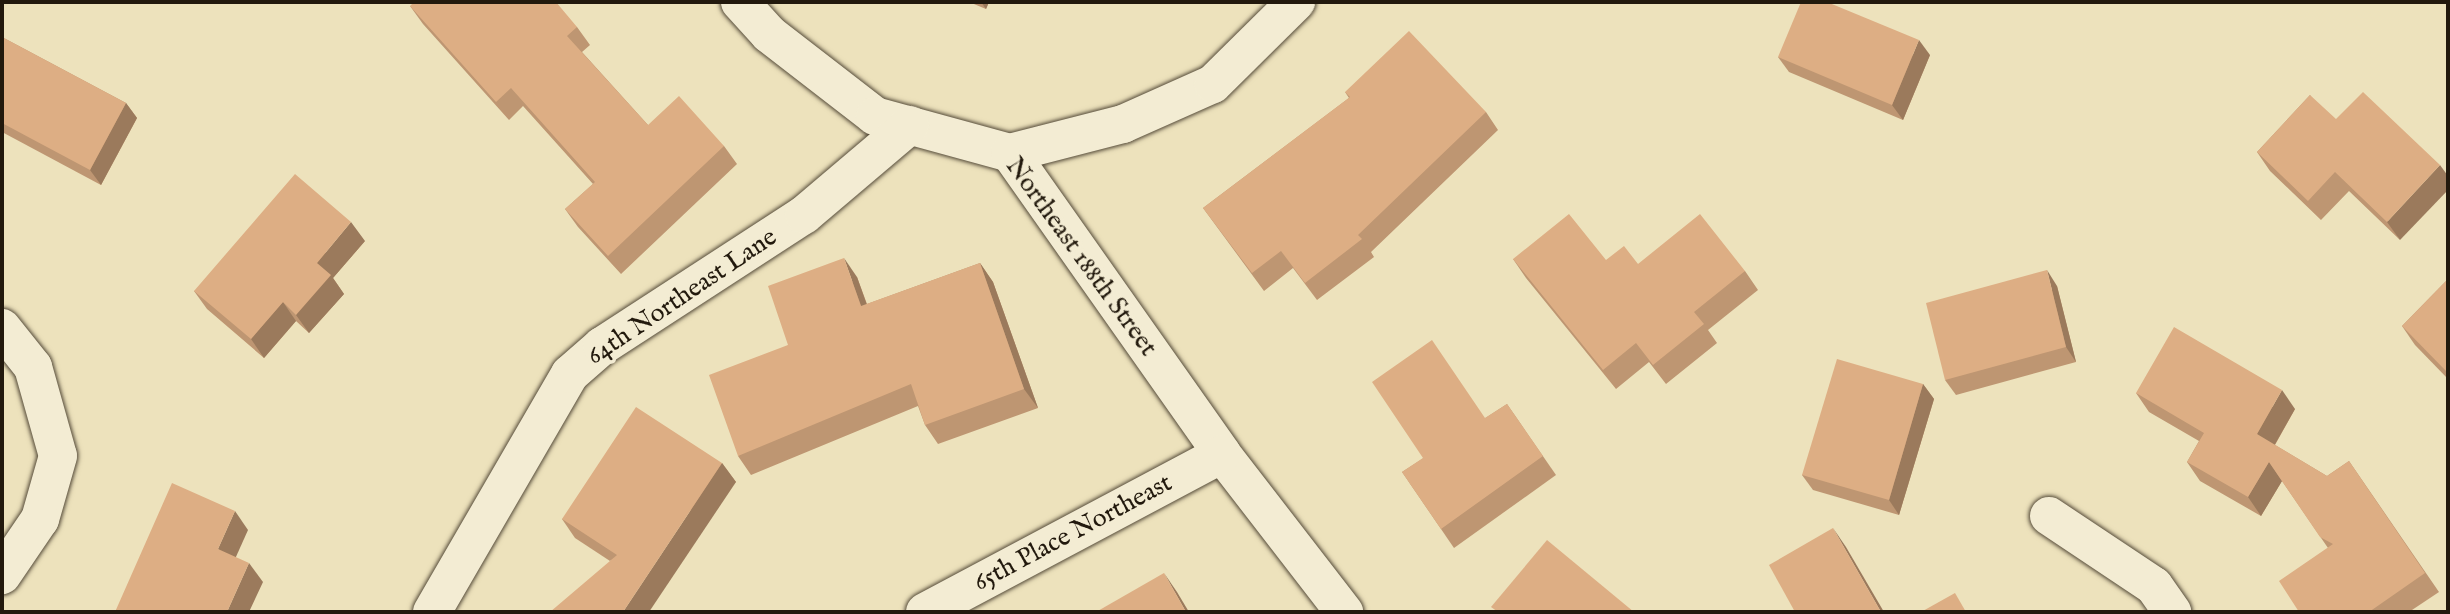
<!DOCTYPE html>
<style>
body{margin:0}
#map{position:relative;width:2450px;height:614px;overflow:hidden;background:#ede2bc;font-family:"IM FELL English",serif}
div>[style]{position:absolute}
.roads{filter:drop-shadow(0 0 2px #554b39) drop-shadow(0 0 2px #554b39)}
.minor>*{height:38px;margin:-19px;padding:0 19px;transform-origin:19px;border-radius:19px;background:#f3ecd3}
.wall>*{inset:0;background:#be9672}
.shaded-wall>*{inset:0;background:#9b7a5c}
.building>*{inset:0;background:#ddae84}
span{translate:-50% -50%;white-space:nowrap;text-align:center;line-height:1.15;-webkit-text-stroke:7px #f3ecd3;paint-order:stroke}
.street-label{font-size:26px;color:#22190d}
.frame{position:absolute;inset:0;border:4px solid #22190d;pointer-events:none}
</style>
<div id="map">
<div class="roads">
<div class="minor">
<i style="left:740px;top:2px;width:43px;rotate:47.8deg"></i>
<i style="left:769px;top:34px;width:134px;rotate:37.7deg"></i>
<i style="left:875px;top:116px;width:140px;rotate:15.3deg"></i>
<i style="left:1010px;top:153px;width:368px;rotate:54.8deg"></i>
<i style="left:1222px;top:454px;width:200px;rotate:52.3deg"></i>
<i style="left:1010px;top:153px;width:117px;rotate:-14.4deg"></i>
<i style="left:1123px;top:124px;width:98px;rotate:-24deg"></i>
<i style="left:1213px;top:84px;width:117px;rotate:-44.7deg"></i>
<i style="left:2px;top:328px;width:50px;rotate:51.5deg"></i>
<i style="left:33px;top:367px;width:92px;rotate:74.3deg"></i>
<i style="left:58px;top:456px;width:66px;rotate:105.9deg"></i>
<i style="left:40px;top:519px;width:68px;rotate:124.2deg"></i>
<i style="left:2049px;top:516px;width:126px;rotate:33.7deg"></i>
<i style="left:2154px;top:586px;width:32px;rotate:55deg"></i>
<i style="left:432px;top:612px;width:275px;rotate:-59.9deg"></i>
<i style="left:570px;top:374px;width:43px;rotate:-41.2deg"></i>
<i style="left:602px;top:346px;width:241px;rotate:-33deg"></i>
<i style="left:804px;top:215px;width:139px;rotate:-40.3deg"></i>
<i style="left:925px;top:612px;width:336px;rotate:-28deg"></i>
</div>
</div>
<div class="wall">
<i style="clip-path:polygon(969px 2px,989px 2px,986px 9px)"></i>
<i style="clip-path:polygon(2071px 2px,2127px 2px,2072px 4px)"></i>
<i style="clip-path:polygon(410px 6px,577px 27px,590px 45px,582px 52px,648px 125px,724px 146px,737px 164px,621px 274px,578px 227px,565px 209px,593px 184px,523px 106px,509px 120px,423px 24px)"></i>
<i style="clip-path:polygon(2px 37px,126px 103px,137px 118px,101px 185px,2px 132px)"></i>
<i style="clip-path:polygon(1930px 55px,1903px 120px,1789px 72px,1778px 57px)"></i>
<i style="clip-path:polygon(1345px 92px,1486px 112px,1498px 130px,1371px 252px,1374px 257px,1317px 300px,1293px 268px,1264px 291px,1203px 208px,1349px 98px)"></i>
<i style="clip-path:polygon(2310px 95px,2400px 240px,2349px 191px,2321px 220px,2270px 171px,2257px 152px)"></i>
<i style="clip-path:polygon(365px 241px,333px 278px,344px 294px,309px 333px,296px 321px,264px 358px,207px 309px,194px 291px)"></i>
<i style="clip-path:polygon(1513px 259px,1606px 260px,1638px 264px,1745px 271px,1758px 290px,1708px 330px,1717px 343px,1666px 384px,1649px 362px,1616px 389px,1526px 278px)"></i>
<i style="clip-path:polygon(980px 263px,993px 282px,1038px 408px,938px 444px,925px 425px,918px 406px,751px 475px,738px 456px,788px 345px,857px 277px,867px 304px)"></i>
<i style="clip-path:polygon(2448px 279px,2448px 379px,2415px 345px,2402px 326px)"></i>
<i style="clip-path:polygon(2057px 286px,2076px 362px,1956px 395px,1945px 380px)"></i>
<i style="clip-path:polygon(1923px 384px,1934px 399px,1899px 515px,1813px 490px,1802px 475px)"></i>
<i style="clip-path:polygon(2136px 393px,2295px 409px,2275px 445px,2327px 476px,2349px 461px,2439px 592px,2409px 612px,2299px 612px,2328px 548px,2282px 481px,2261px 516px,2200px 481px,2187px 462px,2199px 441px,2149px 412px)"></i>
<i style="clip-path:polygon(1507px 404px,1556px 475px,1454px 548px,1402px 472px)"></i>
<i style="clip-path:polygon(722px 463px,736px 482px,610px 561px,575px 538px,562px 519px)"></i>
</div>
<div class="shaded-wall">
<i style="clip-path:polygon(981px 2px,989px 2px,986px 9px)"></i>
<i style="clip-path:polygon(1919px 40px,1930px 55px,1903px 120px,1892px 105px)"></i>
<i style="clip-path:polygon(126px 103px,137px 118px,101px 185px,90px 170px)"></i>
<i style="clip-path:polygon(2440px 165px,2448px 176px,2448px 190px,2400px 240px,2387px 222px)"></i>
<i style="clip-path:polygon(351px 222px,365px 241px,333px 278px,344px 294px,309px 333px,296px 315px,317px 263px)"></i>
<i style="clip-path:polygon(844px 258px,857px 277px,874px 325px,861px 306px)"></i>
<i style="clip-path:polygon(980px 263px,993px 282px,1038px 408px,1024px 389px)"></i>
<i style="clip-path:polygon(2047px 270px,2057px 286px,2076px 362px,2066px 347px)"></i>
<i style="clip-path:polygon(283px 302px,296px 321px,264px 358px,251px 339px)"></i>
<i style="clip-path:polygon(1923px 384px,1934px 399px,1899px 515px,1889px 500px)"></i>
<i style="clip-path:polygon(2282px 390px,2295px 409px,2270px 453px,2257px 434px)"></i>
<i style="clip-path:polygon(2269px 462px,2282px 481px,2261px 516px,2248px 497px)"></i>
<i style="clip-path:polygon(722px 463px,736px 482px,649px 612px,623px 612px)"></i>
<i style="clip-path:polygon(235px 511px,248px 530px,231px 568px,218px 549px)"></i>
<i style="clip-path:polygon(1833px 528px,1846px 547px,1884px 612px,1881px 612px)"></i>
<i style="clip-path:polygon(249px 563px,263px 582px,249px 612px,227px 612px)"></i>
<i style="clip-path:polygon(1164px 573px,1177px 592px,1189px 612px,1186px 612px)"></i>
</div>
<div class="building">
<i style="clip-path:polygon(414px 2px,556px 2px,577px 27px,567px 36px,648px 125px,679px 96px,724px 146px,608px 256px,565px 209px,595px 182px,511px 88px,496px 102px,410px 6px)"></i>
<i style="clip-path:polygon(1801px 2px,1827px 2px,1919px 40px,1892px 105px,1778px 57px)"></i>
<i style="clip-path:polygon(1409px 31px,1486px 112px,1358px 235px,1362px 239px,1305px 283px,1281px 251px,1252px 273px,1203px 208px,1350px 97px,1345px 92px)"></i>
<i style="clip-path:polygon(2px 37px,126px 103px,90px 170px,2px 123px)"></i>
<i style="clip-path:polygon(2363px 92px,2440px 165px,2387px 222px,2335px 172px,2308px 201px,2257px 152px,2310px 95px,2336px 119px)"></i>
<i style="clip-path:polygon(295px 174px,351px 222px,317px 263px,331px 275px,296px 315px,283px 302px,251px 339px,194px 291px)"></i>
<i style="clip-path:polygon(1569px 214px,1606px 260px,1624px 246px,1638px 264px,1700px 214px,1745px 271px,1694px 312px,1704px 324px,1653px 365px,1636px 343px,1603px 370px,1513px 259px)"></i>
<i style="clip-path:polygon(844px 258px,861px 306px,980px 263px,1024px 389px,925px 425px,911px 384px,738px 456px,709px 375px,788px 345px,768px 286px)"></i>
<i style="clip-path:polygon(2047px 270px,2066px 347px,1945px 380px,1926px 303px)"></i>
<i style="clip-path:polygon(2448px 279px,2448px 373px,2402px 326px)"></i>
<i style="clip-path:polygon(2174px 327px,2282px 390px,2257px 434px,2327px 476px,2349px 461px,2425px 573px,2369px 612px,2299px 612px,2279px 581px,2333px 544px,2320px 537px,2269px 462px,2248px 497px,2187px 462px,2204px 433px,2136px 393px)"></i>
<i style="clip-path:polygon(1432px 340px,1485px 418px,1507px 404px,1543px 456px,1441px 529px,1402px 472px,1423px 458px,1372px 382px)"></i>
<i style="clip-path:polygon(1837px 359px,1923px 384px,1889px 500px,1802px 475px)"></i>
<i style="clip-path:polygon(636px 407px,722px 463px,623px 612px,550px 612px,617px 555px,562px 519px)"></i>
<i style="clip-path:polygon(172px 483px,235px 511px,218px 549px,249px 563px,227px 612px,115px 612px)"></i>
<i style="clip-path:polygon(1833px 528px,1881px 612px,1795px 612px,1769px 565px)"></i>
<i style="clip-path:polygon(1547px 540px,1634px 612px,1498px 612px,1491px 607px)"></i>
<i style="clip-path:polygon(1164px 573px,1186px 612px,1096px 612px)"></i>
<i style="clip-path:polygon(1955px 593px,1966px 612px,1921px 612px)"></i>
</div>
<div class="street-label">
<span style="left:1081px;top:257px;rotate:54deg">Northeast 188th Street</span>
<span style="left:682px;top:297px;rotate:-34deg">64th Northeast Lane</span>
<span style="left:1073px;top:533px;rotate:-28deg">65th Place Northeast</span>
</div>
<div class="frame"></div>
</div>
